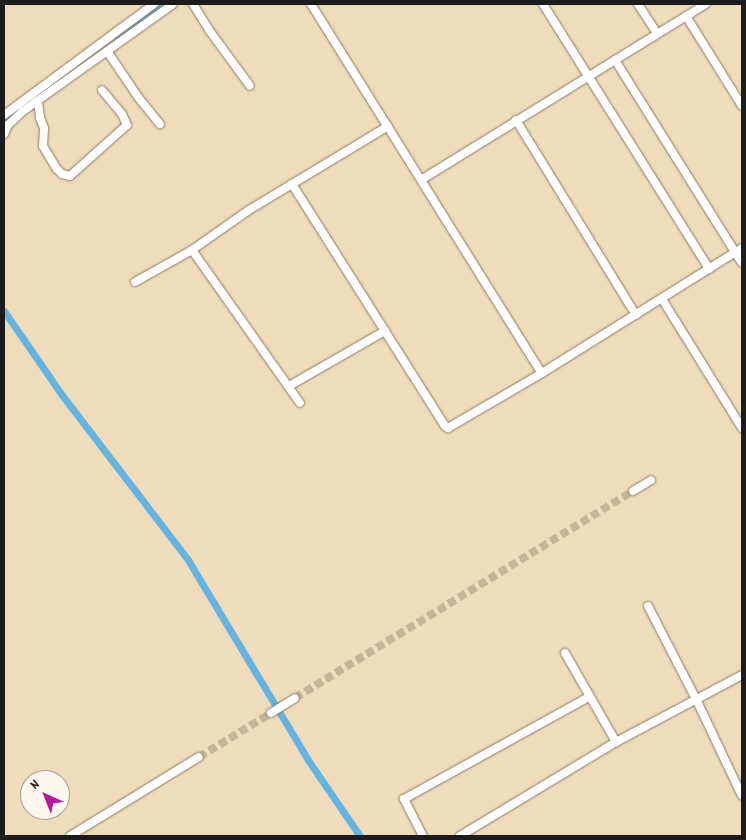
<!DOCTYPE html>
<style>
body{margin:0}
#map{position:relative;width:746px;height:840px;overflow:hidden;background:#efdcba;font-family:Dekko,sans-serif}
div>[style]{position:absolute}
.canal>*{height:7px;margin:-3.5px;padding:0 3.5px;transform-origin:3.5px;border-radius:3.5px;background:#64b4df}
.street-tunnel>*{height:8px;margin-top:-4px;transform-origin:0;background:repeating-linear-gradient(90deg,#c5b69a 0 8px,transparent 0 12px)}
.roads{filter:drop-shadow(0 0 1px #867c6b) drop-shadow(0 0 1px #867c6b)}
.street>*{height:8px;margin:-4px;padding:0 4px;transform-origin:4px;border-radius:4px;background:#fff}
span{translate:-50% -50%;white-space:nowrap;text-align:center;line-height:1.15;-webkit-text-stroke:4.5px #fbf7ec;paint-order:stroke}
.frame{position:absolute;inset:0;border:5px solid #1c1c1c;pointer-events:none}
.north{position:absolute;left:20px;top:770px;width:50px;height:50px;box-sizing:border-box;background:#fbf7ec;border:1px solid #a29f99;border-radius:50%;rotate:316deg;font-size:14px;font-weight:700;line-height:20px;text-align:center;color:#1c1c1c}
.north::after{content:'';display:block;margin:auto;width:18px;height:22px;background:#b5179e;clip-path:polygon(50% 0,100% 100%,50% 72%,0 100%)}
</style>
<div id="map">
<div class="canal">
<i style="left:117px;top:36px;width:54px;rotate:-36deg"></i>
<i style="left:4px;top:122px;width:22px;rotate:-43deg"></i>
<i style="left:4px;top:311px;width:102px;rotate:55.4deg"></i>
<i style="left:62px;top:395px;width:208px;rotate:52.6deg"></i>
<i style="left:188px;top:560px;width:233px;rotate:59deg"></i>
<i style="left:308px;top:760px;width:92px;rotate:55.6deg"></i>
</div>
<div class="street-tunnel">
<i style="left:295px;top:698px;width:396px;rotate:-31.5deg"></i>
<i style="left:199px;top:757px;width:84px;rotate:-31.4deg"></i>
</div>
<div class="roads">
<div class="street">
<i style="left:193px;top:4px;width:31px;rotate:58deg"></i>
<i style="left:209px;top:30px;width:69px;rotate:53.8deg"></i>
<i style="left:311px;top:4px;width:435px;rotate:58deg"></i>
<i style="left:543px;top:4px;width:313px;rotate:57.9deg"></i>
<i style="left:638px;top:4px;width:35px;rotate:57deg"></i>
<i style="left:686px;top:16px;width:106px;rotate:58.1deg"></i>
<i style="left:107px;top:51px;width:55px;rotate:56deg"></i>
<i style="left:138px;top:97px;width:35px;rotate:51deg"></i>
<i style="left:615px;top:60px;width:239px;rotate:58deg"></i>
<i style="left:38px;top:101px;width:17px;rotate:83deg"></i>
<i style="left:40px;top:118px;width:11px;rotate:68deg"></i>
<i style="left:44px;top:128px;width:18px;rotate:93deg"></i>
<i style="left:43px;top:146px;width:27px;rotate:59deg"></i>
<i style="left:57px;top:169px;width:7px;rotate:45deg"></i>
<i style="left:62px;top:174px;width:8px;rotate:14deg"></i>
<i style="left:70px;top:176px;width:76px;rotate:-41.8deg"></i>
<i style="left:127px;top:125px;width:12px;rotate:-114deg"></i>
<i style="left:122px;top:114px;width:31px;rotate:-130deg"></i>
<i style="left:4px;top:115px;width:187px;rotate:-36.5deg"></i>
<i style="left:516px;top:120px;width:229px;rotate:58.4deg"></i>
<i style="left:4px;top:134px;width:10px;rotate:-66deg"></i>
<i style="left:8px;top:125px;width:21px;rotate:-43deg"></i>
<i style="left:23px;top:111px;width:184px;rotate:-35.5deg"></i>
<i style="left:421px;top:180px;width:335px;rotate:-31.7deg"></i>
<i style="left:292px;top:184px;width:286px;rotate:57.7deg"></i>
<i style="left:445px;top:426px;width:4px;rotate:34deg"></i>
<i style="left:448px;top:428px;width:109px;rotate:-30.3deg"></i>
<i style="left:542px;top:373px;width:236px;rotate:-32deg"></i>
<i style="left:192px;top:250px;width:187px;rotate:54.8deg"></i>
<i style="left:135px;top:282px;width:65px;rotate:-29.3deg"></i>
<i style="left:192px;top:250px;width:70px;rotate:-35.1deg"></i>
<i style="left:249px;top:210px;width:162px;rotate:-31.1deg"></i>
<i style="left:662px;top:299px;width:152px;rotate:58.2deg"></i>
<i style="left:289px;top:386px;width:111px;rotate:-29.8deg"></i>
<i style="left:633px;top:491px;width:21px;rotate:-31deg"></i>
<i style="left:648px;top:606px;width:105px;rotate:62.7deg"></i>
<i style="left:696px;top:699px;width:107px;rotate:64.6deg"></i>
<i style="left:565px;top:653px;width:103px;rotate:60.2deg"></i>
<i style="left:271px;top:713px;width:28px;rotate:-32deg"></i>
<i style="left:70px;top:836px;width:151px;rotate:-31.5deg"></i>
<i style="left:423px;top:836px;width:42px;rotate:-117.2deg"></i>
<i style="left:404px;top:799px;width:211px;rotate:-28.9deg"></i>
<i style="left:460px;top:836px;width:182px;rotate:-31.1deg"></i>
<i style="left:616px;top:742px;width:143px;rotate:-28deg"></i>
</div>
</div>
<div class="frame"></div>
<div class="north">N</div>
</div>
